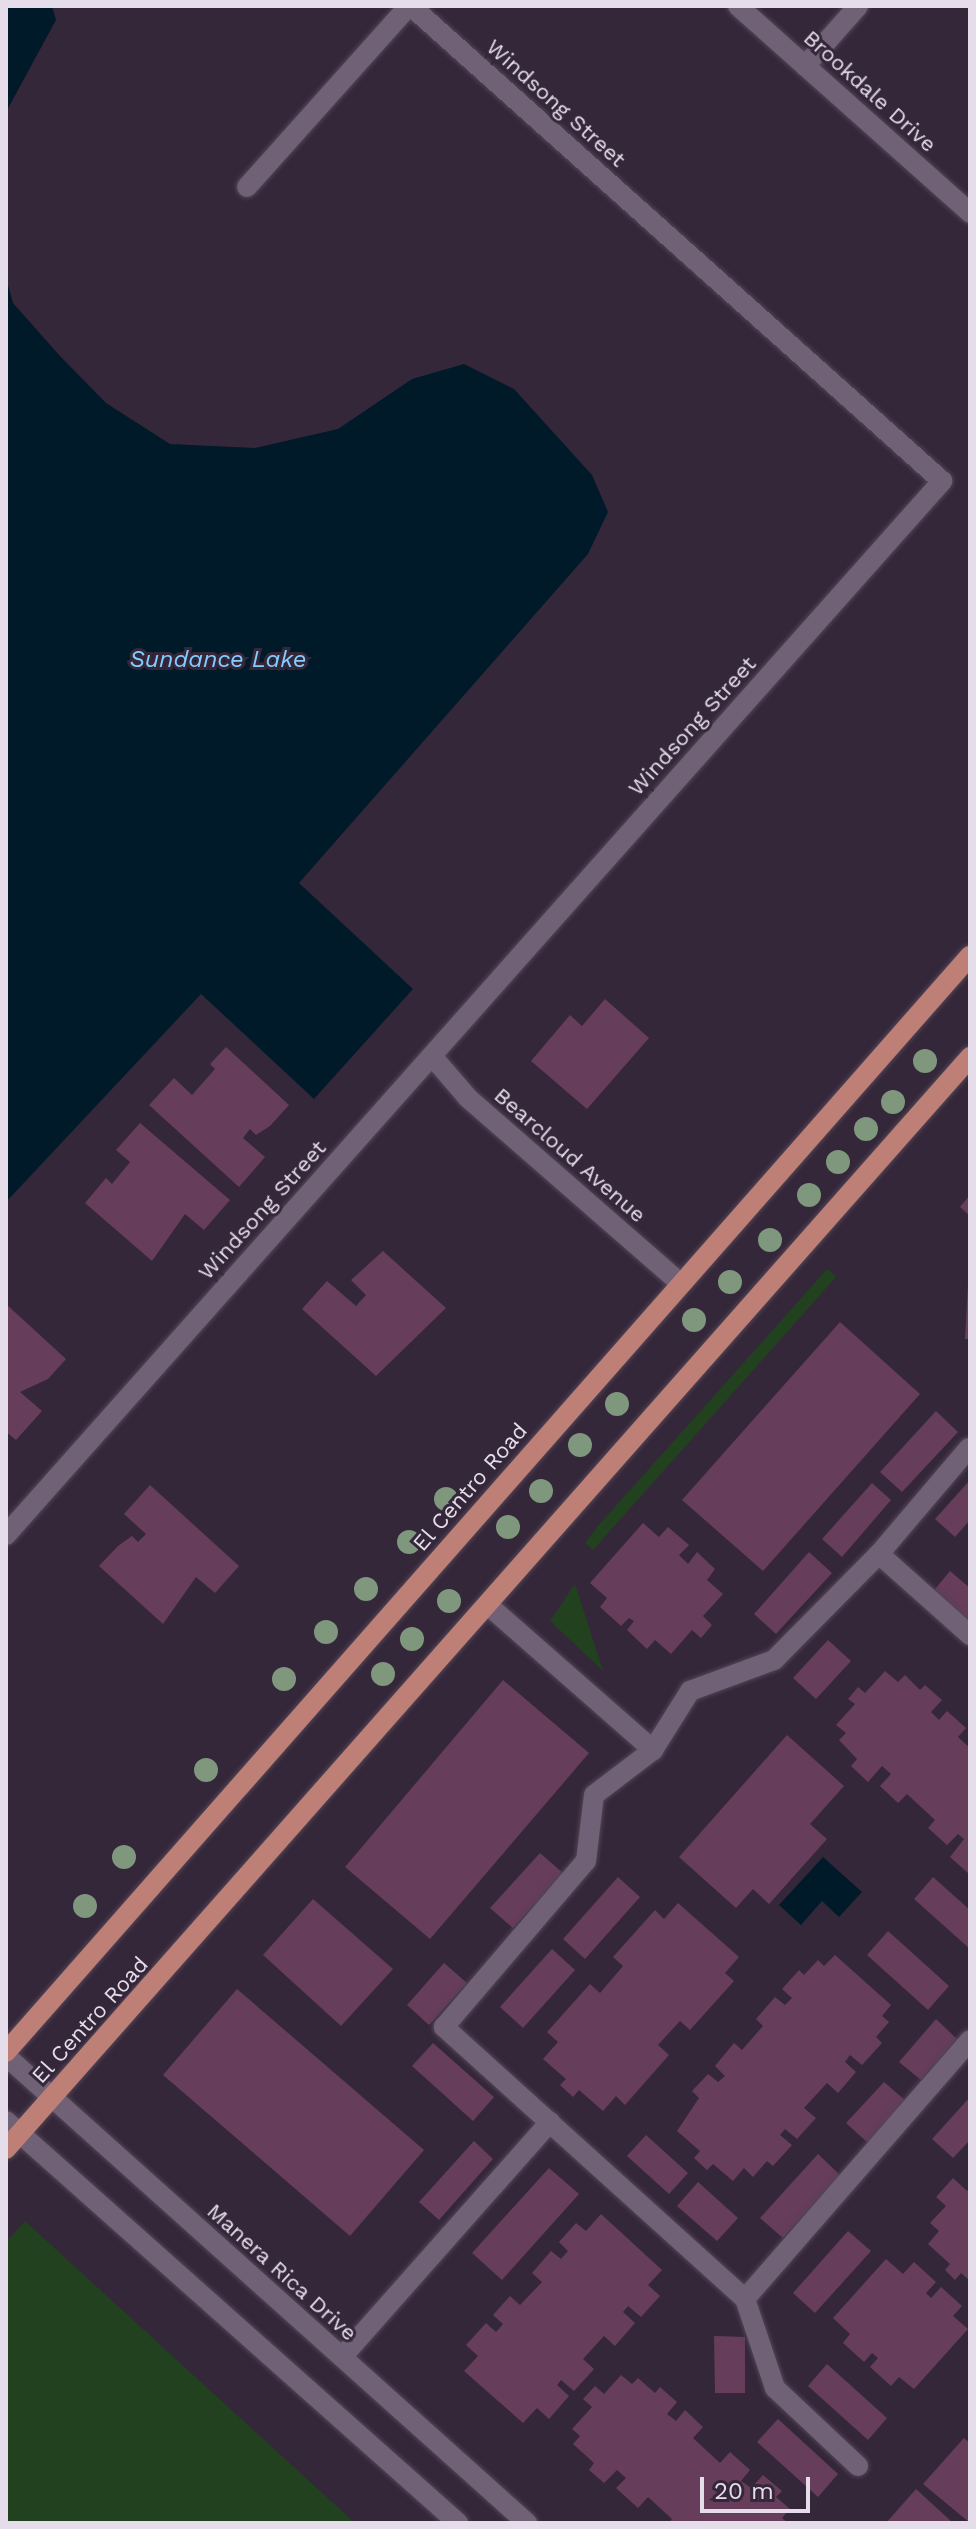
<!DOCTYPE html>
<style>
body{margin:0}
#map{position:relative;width:976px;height:2529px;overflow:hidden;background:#35273a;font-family:"Work Sans",sans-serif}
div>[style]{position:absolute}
.green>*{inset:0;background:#21411f}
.water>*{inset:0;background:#011a29}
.building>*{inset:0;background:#663d5b}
.roads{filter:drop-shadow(0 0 2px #514555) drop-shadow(0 0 2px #514555)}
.minor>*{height:20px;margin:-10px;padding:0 10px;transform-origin:10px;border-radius:10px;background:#716177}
.major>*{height:20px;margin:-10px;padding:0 10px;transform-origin:10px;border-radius:10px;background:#be8076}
.trees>*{width:24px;height:24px;margin:-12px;border-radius:50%;background:#7e977d}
span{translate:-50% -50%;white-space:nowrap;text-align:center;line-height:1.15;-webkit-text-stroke:6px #35273a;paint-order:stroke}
.street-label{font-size:22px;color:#e6ddea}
.water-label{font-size:24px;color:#83ceff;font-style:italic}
.frame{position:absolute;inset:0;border:8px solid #e6ddea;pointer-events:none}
.scale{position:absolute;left:700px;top:2477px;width:110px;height:36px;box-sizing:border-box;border:4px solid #e6ddea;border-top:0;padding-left:10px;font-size:24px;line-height:28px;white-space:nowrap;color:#e6ddea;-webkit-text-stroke:6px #35273a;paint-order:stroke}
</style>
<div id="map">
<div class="green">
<i style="clip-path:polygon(827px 1269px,836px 1277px,593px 1550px,585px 1543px,597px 1527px)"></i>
<i style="clip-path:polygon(574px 1585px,576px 1587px,603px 1671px,550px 1621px)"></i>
<i style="clip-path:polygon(25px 2221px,355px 2523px,6px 2523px,6px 2242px)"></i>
</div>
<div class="water">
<i style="clip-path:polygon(6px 6px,52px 6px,56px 20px,6px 112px)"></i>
<i style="clip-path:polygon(6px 278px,13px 303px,60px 356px,106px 403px,170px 444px,255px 448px,338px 429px,412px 379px,464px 364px,514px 389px,592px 475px,608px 512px,588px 554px,299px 883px,413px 989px,314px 1099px,201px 994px,6px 1202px)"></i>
<i style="clip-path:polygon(823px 1857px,862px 1892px,839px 1917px,822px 1901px,801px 1925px,779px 1905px)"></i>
</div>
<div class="building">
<i style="clip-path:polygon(605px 999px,649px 1038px,587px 1109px,531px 1061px,570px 1015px,582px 1026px)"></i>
<i style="clip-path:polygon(226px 1047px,289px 1105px,270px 1126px,256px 1135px,250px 1129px,243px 1138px,265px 1157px,239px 1187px,149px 1105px,174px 1078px,192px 1095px,215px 1069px,210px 1064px)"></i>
<i style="clip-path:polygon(140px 1123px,230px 1200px,204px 1230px,185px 1214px,152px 1261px,85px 1203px,106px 1178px,112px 1184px,130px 1162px,116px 1150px)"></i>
<i style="clip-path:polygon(970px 1195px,970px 1216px,960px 1207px)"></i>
<i style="clip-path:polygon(383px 1251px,446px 1308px,376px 1376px,302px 1309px,327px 1281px,356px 1306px,366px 1295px,351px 1280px)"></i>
<i style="clip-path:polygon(968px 1284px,970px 1284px,970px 1339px,965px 1339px)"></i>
<i style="clip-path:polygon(6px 1304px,66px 1359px,48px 1379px,20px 1392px,42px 1411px,16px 1440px,6px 1432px)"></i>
<i style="clip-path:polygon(840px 1322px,920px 1394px,763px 1571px,682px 1500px)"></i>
<i style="clip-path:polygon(936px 1411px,958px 1432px,902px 1492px,880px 1472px)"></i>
<i style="clip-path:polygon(970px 1480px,970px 1520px,955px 1537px,935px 1519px)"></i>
<i style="clip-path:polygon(872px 1483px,891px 1500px,842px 1557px,822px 1539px)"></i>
<i style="clip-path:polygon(150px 1485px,239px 1566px,215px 1593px,196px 1577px,163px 1624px,99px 1566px,118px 1546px,132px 1536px,138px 1542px,146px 1534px,124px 1514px)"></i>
<i style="clip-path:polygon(643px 1523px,659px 1537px,668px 1527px,689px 1545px,679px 1555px,688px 1564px,697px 1552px,715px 1569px,707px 1580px,723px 1594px,703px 1616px,712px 1625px,701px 1638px,692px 1630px,671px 1654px,655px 1640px,647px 1649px,627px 1630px,634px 1621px,629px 1618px,621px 1626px,600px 1607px,607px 1598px,590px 1583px)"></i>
<i style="clip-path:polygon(809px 1552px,832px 1573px,776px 1634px,754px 1614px)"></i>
<i style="clip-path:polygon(950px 1571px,970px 1588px,970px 1628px,931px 1594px)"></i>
<i style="clip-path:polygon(828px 1640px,851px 1661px,816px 1699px,793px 1678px)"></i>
<i style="clip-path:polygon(885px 1671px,898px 1682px,905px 1675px,920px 1690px,925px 1685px,942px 1700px,931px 1712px,939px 1720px,947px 1711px,966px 1728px,958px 1737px,970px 1748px,968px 1873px,950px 1857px,964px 1839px,958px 1834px,947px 1845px,928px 1828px,935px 1820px,907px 1794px,898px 1803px,880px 1786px,891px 1774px,882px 1766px,868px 1782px,851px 1766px,857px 1759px,839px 1740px,846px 1733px,836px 1725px,855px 1704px,848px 1699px,858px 1687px,865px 1693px)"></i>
<i style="clip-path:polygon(503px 1680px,589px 1753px,430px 1939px,345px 1867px)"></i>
<i style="clip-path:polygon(787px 1735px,844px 1786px,810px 1824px,827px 1839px,769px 1904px,753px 1889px,736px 1908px,679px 1857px)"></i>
<i style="clip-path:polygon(540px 1853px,563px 1873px,513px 1928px,490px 1908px)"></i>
<i style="clip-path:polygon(618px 1877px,640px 1897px,585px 1959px,563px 1939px)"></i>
<i style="clip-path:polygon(933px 1877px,970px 1910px,970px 1949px,914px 1899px)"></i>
<i style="clip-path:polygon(313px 1899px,393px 1969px,341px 2026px,263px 1955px)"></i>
<i style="clip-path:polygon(678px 1903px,739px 1957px,725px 1973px,734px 1981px,690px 2030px,680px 2021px,658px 2045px,669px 2055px,625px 2105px,616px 2096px,603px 2111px,579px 2090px,573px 2097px,560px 2085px,566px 2079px,543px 2059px,558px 2042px,547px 2032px,590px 1984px,600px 1993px,623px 1966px,613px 1957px,655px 1910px,664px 1919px)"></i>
<i style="clip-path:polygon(888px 1931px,949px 1986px,928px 2010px,867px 1955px)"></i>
<i style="clip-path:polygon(552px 1949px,575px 1970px,523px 2028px,500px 2007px)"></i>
<i style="clip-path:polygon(835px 1955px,891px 2005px,882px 2016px,889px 2022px,876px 2037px,882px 2043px,862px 2065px,850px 2055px,845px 2062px,856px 2072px,838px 2093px,827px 2083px,804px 2108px,816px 2118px,797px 2139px,785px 2129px,780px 2135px,792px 2145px,773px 2166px,767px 2161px,753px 2177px,744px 2168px,733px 2181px,713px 2164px,707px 2170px,694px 2158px,700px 2151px,677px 2131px,699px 2098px,692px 2091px,708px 2074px,718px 2082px,725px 2076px,715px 2066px,734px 2043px,742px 2050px,763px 2026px,756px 2019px,775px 1997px,785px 2005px,792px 1998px,782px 1989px,799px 1970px,804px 1975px,818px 1960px,824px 1966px)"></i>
<i style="clip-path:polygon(444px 1963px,467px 1983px,429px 2025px,407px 2005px)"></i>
<i style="clip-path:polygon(237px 1989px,424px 2150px,350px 2236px,163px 2075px)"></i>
<i style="clip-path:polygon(936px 2019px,957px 2039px,921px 2080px,899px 2062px)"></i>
<i style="clip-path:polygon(433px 2043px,494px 2097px,473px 2121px,412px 2066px)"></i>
<i style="clip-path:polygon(884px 2082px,906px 2101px,868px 2143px,846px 2123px)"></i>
<i style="clip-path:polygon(970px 2097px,970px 2140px,953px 2158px,932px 2139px)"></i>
<i style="clip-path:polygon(646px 2135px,688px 2173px,669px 2194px,627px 2156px)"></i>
<i style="clip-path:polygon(474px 2141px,493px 2159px,439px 2220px,419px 2202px)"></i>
<i style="clip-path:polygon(818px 2154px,840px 2175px,783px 2238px,760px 2218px)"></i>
<i style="clip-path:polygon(549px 2168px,579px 2194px,502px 2280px,472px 2253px)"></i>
<i style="clip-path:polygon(953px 2178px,967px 2191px,970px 2187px,970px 2281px,961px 2273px,955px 2280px,945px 2270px,950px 2264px,928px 2244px,939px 2231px,930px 2223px,946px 2206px,936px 2197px)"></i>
<i style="clip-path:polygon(698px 2182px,738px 2218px,717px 2241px,677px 2206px)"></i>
<i style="clip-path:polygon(601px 2214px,662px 2270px,648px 2285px,660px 2296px,641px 2317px,628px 2306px,623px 2312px,635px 2323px,615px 2346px,604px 2336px,583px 2359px,594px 2369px,574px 2391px,561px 2380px,557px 2385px,569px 2396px,549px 2419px,537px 2408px,523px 2423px,464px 2371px,478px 2356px,466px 2345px,486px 2323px,496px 2332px,503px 2324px,493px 2315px,510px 2296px,520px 2305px,542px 2282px,532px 2273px,551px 2251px,561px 2259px,568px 2251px,559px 2242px,576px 2223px,586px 2231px)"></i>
<i style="clip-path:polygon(848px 2231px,871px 2251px,815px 2313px,793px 2293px)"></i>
<i style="clip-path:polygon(886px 2259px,903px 2274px,914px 2262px,936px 2282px,926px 2293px,931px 2298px,941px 2287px,962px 2306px,953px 2316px,968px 2329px,914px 2389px,899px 2377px,891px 2386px,870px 2367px,878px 2358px,872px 2353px,864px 2362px,843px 2343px,850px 2334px,833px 2318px)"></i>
<i style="clip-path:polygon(714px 2336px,745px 2337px,745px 2393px,715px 2393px)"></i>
<i style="clip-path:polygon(827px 2364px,887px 2418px,868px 2440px,808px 2386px)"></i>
<i style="clip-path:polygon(621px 2375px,632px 2384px,638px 2378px,655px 2393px,660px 2387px,677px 2402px,667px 2414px,676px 2421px,685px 2410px,703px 2427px,693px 2438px,720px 2463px,730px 2452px,750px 2470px,741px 2481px,751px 2488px,763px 2475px,782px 2491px,776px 2497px,790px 2509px,782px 2518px,788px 2523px,669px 2523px,672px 2519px,648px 2497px,638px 2508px,616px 2488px,626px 2478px,617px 2470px,604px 2483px,589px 2470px,594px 2463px,573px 2444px,580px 2436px,572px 2429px,592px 2407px,583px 2399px,595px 2386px,604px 2394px)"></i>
<i style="clip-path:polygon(778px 2419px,838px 2474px,818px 2497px,757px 2442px)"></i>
<i style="clip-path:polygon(964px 2438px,970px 2443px,970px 2523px,923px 2484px)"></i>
<i style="clip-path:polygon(916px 2489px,953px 2523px,886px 2523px)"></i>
</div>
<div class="roads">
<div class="minor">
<i style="left:738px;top:6px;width:311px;rotate:41.7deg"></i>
<i style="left:805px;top:66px;width:80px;rotate:-48.5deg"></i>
<i style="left:247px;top:187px;width:243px;rotate:-48.2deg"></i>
<i style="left:432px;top:1056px;width:55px;rotate:49.4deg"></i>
<i style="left:468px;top:1098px;width:283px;rotate:41.1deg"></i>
<i style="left:6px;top:1535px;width:1410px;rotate:-48.39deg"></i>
<i style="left:942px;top:481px;width:712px;rotate:-138.19deg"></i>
<i style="left:879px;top:1554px;width:139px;rotate:-49.7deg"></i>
<i style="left:488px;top:1605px;width:220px;rotate:41.3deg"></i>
<i style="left:6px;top:2056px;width:700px;rotate:41.87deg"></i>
<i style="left:6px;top:2121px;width:605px;rotate:41.65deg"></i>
<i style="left:745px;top:2299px;width:343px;rotate:-49deg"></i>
<i style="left:342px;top:2357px;width:314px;rotate:-48.5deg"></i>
<i style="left:858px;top:2466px;width:114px;rotate:-136.8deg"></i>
<i style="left:775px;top:2388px;width:94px;rotate:-108.6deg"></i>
<i style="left:745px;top:2299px;width:406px;rotate:-137.9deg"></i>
<i style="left:444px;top:2027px;width:218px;rotate:-49.5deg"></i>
<i style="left:586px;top:1861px;width:66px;rotate:-83.1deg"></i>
<i style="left:594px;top:1795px;width:74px;rotate:-37.3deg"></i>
<i style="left:653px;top:1750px;width:70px;rotate:-57.9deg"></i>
<i style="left:690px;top:1691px;width:90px;rotate:-20.3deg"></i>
<i style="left:774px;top:1660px;width:149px;rotate:-45.3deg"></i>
<i style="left:879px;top:1554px;width:122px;rotate:41.7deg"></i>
</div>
<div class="major">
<i style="left:6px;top:2052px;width:1460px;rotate:-48.67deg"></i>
<i style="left:6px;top:2149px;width:1457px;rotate:-48.56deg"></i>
</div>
</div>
<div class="trees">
<i style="left:925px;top:1061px"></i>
<i style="left:893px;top:1102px"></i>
<i style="left:866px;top:1129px"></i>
<i style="left:838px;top:1162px"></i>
<i style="left:809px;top:1195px"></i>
<i style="left:770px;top:1240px"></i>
<i style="left:730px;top:1282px"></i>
<i style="left:694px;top:1320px"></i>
<i style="left:617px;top:1404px"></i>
<i style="left:580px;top:1445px"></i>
<i style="left:541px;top:1491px"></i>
<i style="left:446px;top:1499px"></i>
<i style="left:508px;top:1527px"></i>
<i style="left:409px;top:1542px"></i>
<i style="left:366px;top:1589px"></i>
<i style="left:449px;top:1601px"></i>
<i style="left:326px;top:1632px"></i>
<i style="left:412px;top:1639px"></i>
<i style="left:383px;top:1674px"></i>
<i style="left:284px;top:1679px"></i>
<i style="left:206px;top:1770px"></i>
<i style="left:124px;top:1857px"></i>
<i style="left:85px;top:1906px"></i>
</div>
<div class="street-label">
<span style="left:870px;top:91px;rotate:42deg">Brookdale Drive</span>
<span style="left:556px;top:103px;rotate:42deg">Windsong Street</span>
<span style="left:692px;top:726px;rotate:-48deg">Windsong Street</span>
<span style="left:570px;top:1155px;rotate:41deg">Bearcloud Avenue</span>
<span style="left:262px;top:1210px;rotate:-48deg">Windsong Street</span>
<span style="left:470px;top:1487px;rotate:-49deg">El Centro Road</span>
<span style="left:90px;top:2020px;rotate:-48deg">El Centro Road</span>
<span style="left:282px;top:2272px;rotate:42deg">Manera Rica Drive</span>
</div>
<div class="water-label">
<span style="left:218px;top:660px">Sundance Lake</span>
</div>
<div class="frame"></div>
<div class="scale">20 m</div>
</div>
